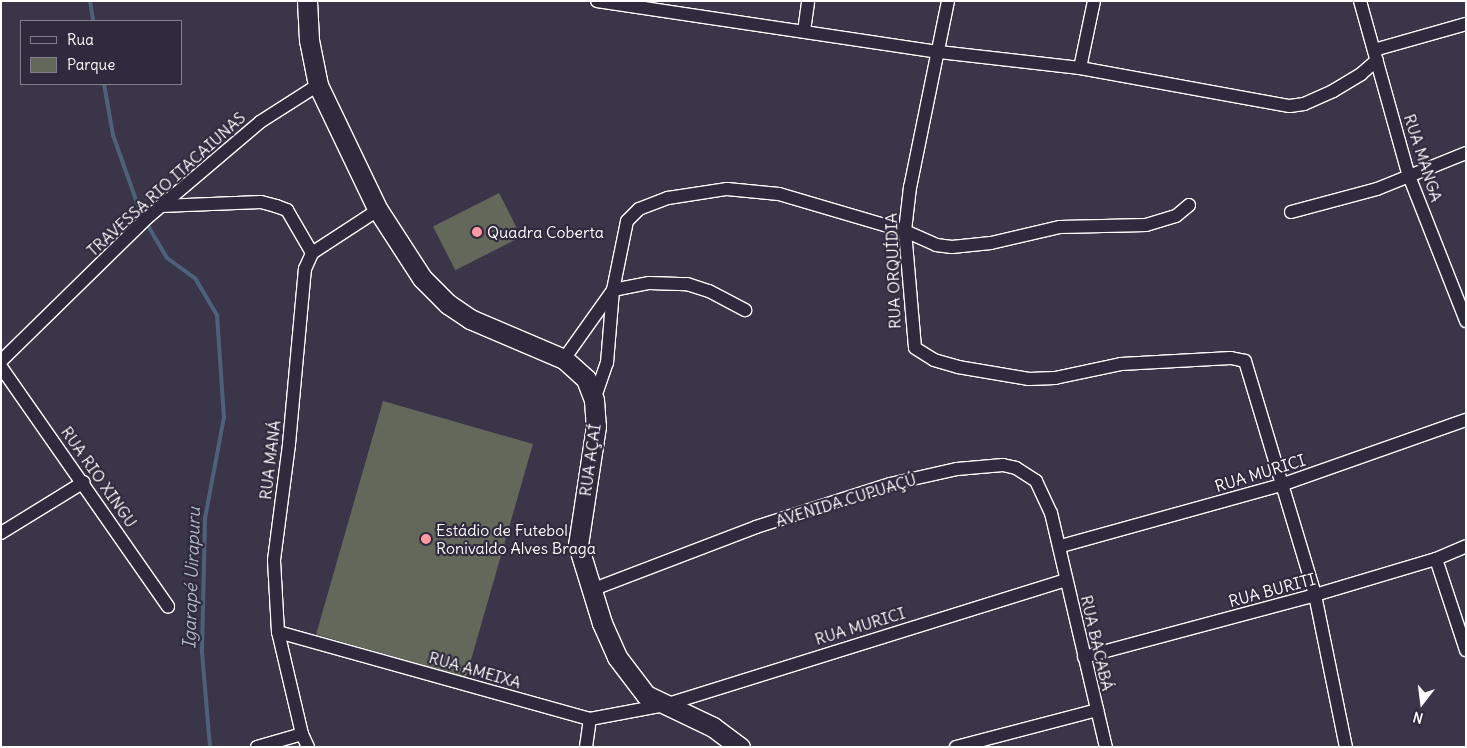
<!DOCTYPE html>
<meta charset="utf-8">
<style>
body{margin:0}
#map{position:relative;width:1467px;height:748px;overflow:hidden;background:#3b354a;font-family:Delius,sans-serif}
div>[style]{position:absolute}
.green>*{inset:0;background:#64685a;transform-origin:0 0}
.stream>*{height:4px;margin:-2px;padding:0 2px;transform-origin:2px;border-radius:2px;background:#4c6278}
.roads{filter:drop-shadow(1px 0 #fff) drop-shadow(-1px 0 #fff) drop-shadow(0 1px #fff) drop-shadow(0 -1px #fff)}
.street>*{height:12px;margin:-6px;padding:0 6px;transform-origin:6px;border-radius:6px;background:#2f2a3d}
.secondary>*{height:19px;margin:-9.5px;padding:0 9.5px;transform-origin:9.5px;border-radius:9.5px;background:#2f2a3d}
.dots>*{width:14px;height:14px;translate:-50% -50%;box-sizing:border-box;border:2px solid #2f2a3d;border-radius:50%}
span{translate:-50% -50%;white-space:nowrap;text-align:center;line-height:1.15;-webkit-text-stroke:4.5px #2f2a3d;paint-order:stroke}
.street-label{font-size:16px;color:#fff}
.poi-label{font-size:16px;color:#fff}
.left{translate:0 -50%;text-align:left}
.water-label{font-size:18px;color:#aeb8c2;font-style:italic}
.frame{position:absolute;inset:0;border:2px solid #fff;pointer-events:none}
.legend{position:absolute;left:20px;top:20px;width:162px;height:65px;box-sizing:border-box;background:#2f2a3d;border:1px solid #827f8b;margin:0;padding:6px 9px;list-style:none;font-size:15px;color:#fff}
.legend li{display:flex;align-items:center;gap:10px;height:25px}
.legend b{width:25px;border:1px solid #827f8b}
.north{position:absolute;left:1397px;top:678px;width:50px;height:50px;-webkit-text-stroke:4px #2f2a3d;paint-order:stroke;rotate:195deg;font-size:14px;font-weight:700;line-height:20px;text-align:center;color:#fff}
.north::after{content:'';display:block;margin:auto;width:18px;height:22px;background:#fff;clip-path:polygon(50% 0,100% 100%,50% 72%,0 100%)}
</style>
<div id="map">
<div class="green">
<i style="left:499px;top:193px;width:49px;height:74px;rotate:63deg"></i>
<i style="left:383px;top:401px;width:156px;height:243px;rotate:16deg"></i>
</div>
<div class="stream">
<i style="left:90px;top:1px;width:20px;rotate:81deg"></i>
<i style="left:104px;top:84px;width:52px;rotate:80deg"></i>
<i style="left:113px;top:135px;width:84px;rotate:70.5deg"></i>
<i style="left:141px;top:214px;width:51px;rotate:59.4deg"></i>
<i style="left:167px;top:258px;width:34px;rotate:36deg"></i>
<i style="left:195px;top:278px;width:43px;rotate:59.3deg"></i>
<i style="left:217px;top:315px;width:102px;rotate:86.1deg"></i>
<i style="left:224px;top:417px;width:104px;rotate:100.6deg"></i>
<i style="left:205px;top:519px;width:133px;rotate:91.3deg"></i>
<i style="left:202px;top:652px;width:95px;rotate:85.2deg"></i>
</div>
<div class="roads">
<div class="street">
<i style="left:597px;top:1px;width:346px;rotate:8.5deg"></i>
<i style="left:939px;top:52px;width:142px;rotate:6.5deg"></i>
<i style="left:1080px;top:68px;width:213px;rotate:10.3deg"></i>
<i style="left:1290px;top:106px;width:14px;rotate:-8deg"></i>
<i style="left:1304px;top:104px;width:32px;rotate:-24deg"></i>
<i style="left:1333px;top:91px;width:33px;rotate:-31deg"></i>
<i style="left:1361px;top:74px;width:21px;rotate:-41deg"></i>
<i style="left:948px;top:1px;width:190px;rotate:101.5deg"></i>
<i style="left:910px;top:187px;width:44px;rotate:96.5deg"></i>
<i style="left:905px;top:231px;width:117px;rotate:85.1deg"></i>
<i style="left:915px;top:348px;width:22px;rotate:32deg"></i>
<i style="left:934px;top:360px;width:25px;rotate:16deg"></i>
<i style="left:958px;top:367px;width:72px;rotate:9.6deg"></i>
<i style="left:1029px;top:379px;width:26px;rotate:-2deg"></i>
<i style="left:1055px;top:378px;width:67px;rotate:-12deg"></i>
<i style="left:1121px;top:364px;width:110px;rotate:-3.1deg"></i>
<i style="left:1231px;top:358px;width:14px;rotate:12deg"></i>
<i style="left:1245px;top:361px;width:244px;rotate:73.3deg"></i>
<i style="left:1315px;top:595px;width:155px;rotate:78.5deg"></i>
<i style="left:1360px;top:1px;width:182px;rotate:74.4deg"></i>
<i style="left:1409px;top:176px;width:156px;rotate:68.5deg"></i>
<i style="left:804px;top:31px;width:30px;rotate:-82deg"></i>
<i style="left:1374px;top:50px;width:96px;rotate:-15.8deg"></i>
<i style="left:1080px;top:68px;width:68px;rotate:-78.2deg"></i>
<i style="left:161px;top:206px;width:100px;rotate:-2.3deg"></i>
<i style="left:261px;top:202px;width:16px;rotate:15deg"></i>
<i style="left:276px;top:206px;width:12px;rotate:20deg"></i>
<i style="left:287px;top:210px;width:50px;rotate:59.8deg"></i>
<i style="left:1291px;top:212px;width:89px;rotate:-15deg"></i>
<i style="left:1377px;top:189px;width:96px;rotate:-22deg"></i>
<i style="left:564px;top:359px;width:85px;rotate:-54.6deg"></i>
<i style="left:613px;top:290px;width:37px;rotate:-11deg"></i>
<i style="left:649px;top:283px;width:38px;rotate:2deg"></i>
<i style="left:687px;top:284px;width:23px;rotate:18deg"></i>
<i style="left:709px;top:291px;width:41px;rotate:27.8deg"></i>
<i style="left:1px;top:361px;width:204px;rotate:-44.4deg"></i>
<i style="left:147px;top:218px;width:148px;rotate:-40.3deg"></i>
<i style="left:260px;top:122px;width:69px;rotate:-32.5deg"></i>
<i style="left:1px;top:367px;width:292px;rotate:55.1deg"></i>
<i style="left:594px;top:400px;width:39px;rotate:-71deg"></i>
<i style="left:607px;top:363px;width:73px;rotate:-85.3deg"></i>
<i style="left:613px;top:290px;width:70px;rotate:-78.5deg"></i>
<i style="left:627px;top:221px;width:17px;rotate:-45deg"></i>
<i style="left:639px;top:209px;width:31px;rotate:-21deg"></i>
<i style="left:668px;top:198px;width:60px;rotate:-8.7deg"></i>
<i style="left:727px;top:189px;width:52px;rotate:5.5deg"></i>
<i style="left:779px;top:194px;width:131px;rotate:16.4deg"></i>
<i style="left:905px;top:231px;width:34px;rotate:24deg"></i>
<i style="left:936px;top:245px;width:16px;rotate:7deg"></i>
<i style="left:952px;top:247px;width:39px;rotate:-6deg"></i>
<i style="left:991px;top:243px;width:71px;rotate:-13.1deg"></i>
<i style="left:1060px;top:227px;width:86px;rotate:-1.3deg"></i>
<i style="left:1146px;top:225px;width:31px;rotate:-17deg"></i>
<i style="left:1176px;top:216px;width:17px;rotate:-40deg"></i>
<i style="left:1px;top:533px;width:97px;rotate:-31.6deg"></i>
<i style="left:1061px;top:546px;width:228px;rotate:-15.5deg"></i>
<i style="left:1281px;top:485px;width:196px;rotate:-19.4deg"></i>
<i style="left:1436px;top:559px;width:96px;rotate:71.8deg"></i>
<i style="left:594px;top:589px;width:173px;rotate:-20.9deg"></i>
<i style="left:756px;top:527px;width:141px;rotate:-17.8deg"></i>
<i style="left:890px;top:484px;width:69px;rotate:-12.6deg"></i>
<i style="left:957px;top:469px;width:46px;rotate:-5deg"></i>
<i style="left:1003px;top:465px;width:13px;rotate:13deg"></i>
<i style="left:1016px;top:468px;width:24px;rotate:33deg"></i>
<i style="left:1036px;top:481px;width:35px;rotate:65deg"></i>
<i style="left:1051px;top:513px;width:240px;rotate:76.8deg"></i>
<i style="left:278px;top:632px;width:324px;rotate:15.6deg"></i>
<i style="left:590px;top:719px;width:76px;rotate:-10.6deg"></i>
<i style="left:665px;top:705px;width:420px;rotate:-17.3deg"></i>
<i style="left:1084px;top:657px;width:239px;rotate:-15deg"></i>
<i style="left:1315px;top:595px;width:126px;rotate:-16.6deg"></i>
<i style="left:1436px;top:559px;width:33px;rotate:-23deg"></i>
<i style="left:257px;top:747px;width:47px;rotate:-16.1deg"></i>
<i style="left:308px;top:747px;width:14px;rotate:-115deg"></i>
<i style="left:302px;top:734px;width:105px;rotate:-103.2deg"></i>
<i style="left:278px;top:632px;width:72px;rotate:-93.2deg"></i>
<i style="left:274px;top:560px;width:117px;rotate:-82.6deg"></i>
<i style="left:289px;top:444px;width:176px;rotate:-84.8deg"></i>
<i style="left:305px;top:269px;width:17px;rotate:-66deg"></i>
<i style="left:312px;top:253px;width:79px;rotate:-33.1deg"></i>
<i style="left:586px;top:747px;width:28px;rotate:-82deg"></i>
<i style="left:956px;top:747px;width:146px;rotate:-14.7deg"></i>
</div>
<div class="secondary">
<i style="left:307px;top:1px;width:39px;rotate:87deg"></i>
<i style="left:309px;top:40px;width:46px;rotate:78.7deg"></i>
<i style="left:318px;top:85px;width:139px;rotate:64.4deg"></i>
<i style="left:378px;top:210px;width:81px;rotate:57.1deg"></i>
<i style="left:422px;top:278px;width:37px;rotate:45deg"></i>
<i style="left:448px;top:304px;width:27px;rotate:34deg"></i>
<i style="left:470px;top:319px;width:102px;rotate:23.1deg"></i>
<i style="left:564px;top:359px;width:30px;rotate:42deg"></i>
<i style="left:586px;top:379px;width:22px;rotate:69deg"></i>
<i style="left:594px;top:400px;width:26px;rotate:86deg"></i>
<i style="left:596px;top:426px;width:120px;rotate:98.6deg"></i>
<i style="left:578px;top:545px;width:82px;rotate:72.9deg"></i>
<i style="left:602px;top:623px;width:37px;rotate:66deg"></i>
<i style="left:617px;top:657px;width:48px;rotate:52.7deg"></i>
<i style="left:646px;top:695px;width:74px;rotate:25.5deg"></i>
<i style="left:713px;top:727px;width:34px;rotate:37deg"></i>
</div>
</div>
<div class="dots">
<i style="left:477px;top:232px;background:#ff9aa2"></i>
<i style="left:426px;top:539px;background:#ff9aa2"></i>
</div>
<div class="street-label">
<span style="left:1423px;top:158px;rotate:72deg">RUA MANGA</span>
<span style="left:166px;top:184px;rotate:-42deg">TRAVESSA RIO ITACAIUNAS</span>
<span style="left:893px;top:271px;rotate:-92deg">RUA ORQUÍDIA</span>
<span style="left:270px;top:460px;rotate:-83deg">RUA MANÁ</span>
<span style="left:590px;top:460px;rotate:-82deg">RUA AÇAÍ</span>
<span style="left:1260px;top:473px;rotate:-17deg">RUA MURICI</span>
<span style="left:99px;top:477px;rotate:55deg">RUA RIO XINGU</span>
<span style="left:846px;top:500px;rotate:-17deg">AVENIDA CUPUAÇÚ</span>
<span style="left:1272px;top:590px;rotate:-15deg">RUA BURITI</span>
<span style="left:860px;top:626px;rotate:-17deg">RUA MURICI</span>
<span style="left:1097px;top:643px;rotate:77deg">RUA BACABÁ</span>
<span style="left:475px;top:670px;rotate:16deg">RUA AMEIXA</span>
</div>
<div class="poi-label">
<span class="left" style="left:487px;top:232px">Quadra Coberta</span>
<span class="left" style="left:436px;top:539px">Estádio de Futebol<br>Ronivaldo Alves Braga</span>
</div>
<div class="water-label">
<span style="left:192px;top:578px;rotate:-88deg">Igarapé Uirapuru</span>
</div>
<div class="frame"></div>
<ul class="legend">
<li><b style="height:6px;background:#2f2a3d"></b>Rua</li>
<li><b style="height:14px;background:#64685a"></b>Parque</li>
</ul>
<div class="north">N</div>
</div>
